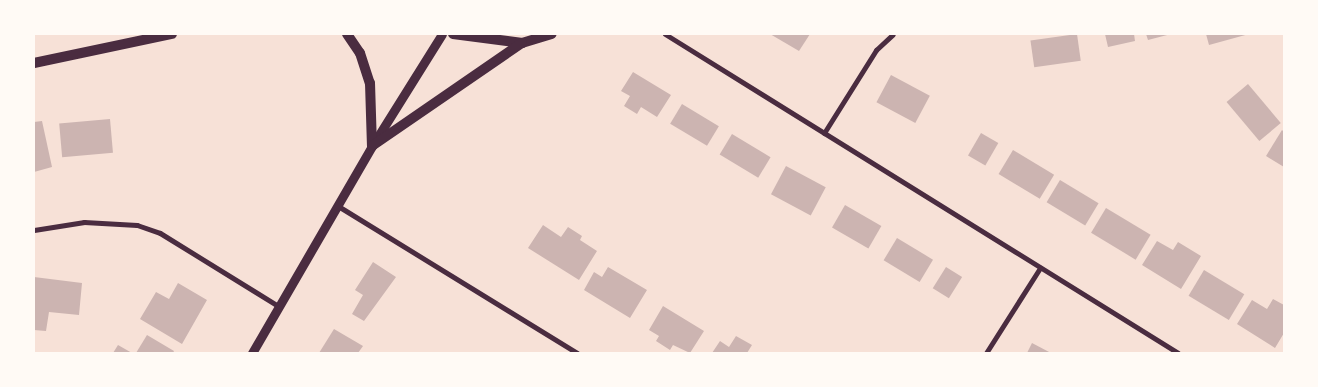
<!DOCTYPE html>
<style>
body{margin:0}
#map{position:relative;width:1318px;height:387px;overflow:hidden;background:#f7e1d7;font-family:Merriweather,serif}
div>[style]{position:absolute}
.building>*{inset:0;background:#ccb4b1;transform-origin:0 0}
.minor>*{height:5px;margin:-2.5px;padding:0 2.5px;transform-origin:2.5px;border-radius:2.5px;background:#4a2c40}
.tertiary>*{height:9px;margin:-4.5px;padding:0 4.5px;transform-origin:4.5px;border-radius:4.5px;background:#4a2c40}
.secondary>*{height:10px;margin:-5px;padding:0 5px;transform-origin:5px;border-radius:5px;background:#4a2c40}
span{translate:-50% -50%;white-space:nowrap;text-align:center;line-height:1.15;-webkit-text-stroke:5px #fffaf5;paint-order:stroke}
.frame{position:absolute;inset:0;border:35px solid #fffaf5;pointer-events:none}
</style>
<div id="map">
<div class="building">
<i style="clip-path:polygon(770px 34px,810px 34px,799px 51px)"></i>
<i style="left:1077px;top:34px;width:27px;height:47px;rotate:82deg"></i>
<i style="clip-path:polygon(1105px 34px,1134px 34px,1135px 41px,1108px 47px)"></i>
<i style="clip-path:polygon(1146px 34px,1171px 34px,1148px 40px)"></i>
<i style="clip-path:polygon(1206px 34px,1249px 34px,1209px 45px)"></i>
<i style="clip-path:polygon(633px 72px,671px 95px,657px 117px,641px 107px,637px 114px,624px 106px,630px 96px,621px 91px)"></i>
<i style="left:891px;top:75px;width:44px;height:31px;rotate:28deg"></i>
<i style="left:1248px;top:84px;width:51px;height:28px;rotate:50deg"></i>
<i style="left:682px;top:104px;width:43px;height:23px;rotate:31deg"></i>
<i style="left:110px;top:119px;width:34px;height:51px;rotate:85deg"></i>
<i style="clip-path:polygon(42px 121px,52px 167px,34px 172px,34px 122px)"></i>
<i style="clip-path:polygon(1282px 130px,1284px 132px,1284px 167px,1266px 156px)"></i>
<i style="left:981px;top:133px;width:20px;height:26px;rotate:30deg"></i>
<i style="left:732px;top:134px;width:45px;height:24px;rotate:31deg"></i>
<i style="left:1013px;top:150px;width:48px;height:28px;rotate:31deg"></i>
<i style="left:786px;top:166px;width:45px;height:32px;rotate:28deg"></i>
<i style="left:1060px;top:180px;width:45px;height:26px;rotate:31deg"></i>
<i style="left:845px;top:205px;width:42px;height:26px;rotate:30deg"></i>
<i style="left:1106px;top:208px;width:52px;height:29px;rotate:31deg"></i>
<i style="clip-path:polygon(543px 225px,561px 237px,568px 227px,582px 236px,580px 240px,597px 251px,579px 280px,528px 248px)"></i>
<i style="left:897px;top:238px;width:42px;height:26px;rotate:31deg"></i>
<i style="clip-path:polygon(1157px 241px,1173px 250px,1178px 242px,1201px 256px,1181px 289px,1142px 265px)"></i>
<i style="clip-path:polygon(373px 262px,396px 277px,364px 321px,352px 314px,363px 295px,355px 290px)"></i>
<i style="clip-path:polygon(608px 267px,647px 290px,630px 318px,584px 290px,594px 272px,602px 277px)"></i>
<i style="left:946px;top:267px;width:19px;height:25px;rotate:32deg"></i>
<i style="left:1204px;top:270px;width:47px;height:30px;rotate:31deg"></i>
<i style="clip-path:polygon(34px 277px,82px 283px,79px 315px,49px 312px,46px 331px,34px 330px)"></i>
<i style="clip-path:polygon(178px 283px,207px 300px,182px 344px,140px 319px,156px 292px,169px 299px)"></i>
<i style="clip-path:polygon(1273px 299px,1284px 305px,1284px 333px,1275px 348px,1237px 324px,1252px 300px,1267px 309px)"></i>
<i style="clip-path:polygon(663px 306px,704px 331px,690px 353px,673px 345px,670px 350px,656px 341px,659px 336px,649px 330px)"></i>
<i style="clip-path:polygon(334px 329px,363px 346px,358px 353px,319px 353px)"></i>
<i style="clip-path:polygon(147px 335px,174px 351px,173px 353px,136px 353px)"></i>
<i style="clip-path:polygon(736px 336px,752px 345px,747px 353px,712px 353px,720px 341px,729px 347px)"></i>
<i style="clip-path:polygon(1032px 343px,1051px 353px,1027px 353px)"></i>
<i style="clip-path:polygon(118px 345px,132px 353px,113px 353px)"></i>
</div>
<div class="minor">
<i style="left:665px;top:34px;width:604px;rotate:31.87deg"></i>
<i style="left:824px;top:133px;width:98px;rotate:-57.9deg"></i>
<i style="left:876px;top:50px;width:23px;rotate:-43deg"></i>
<i style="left:338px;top:206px;width:281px;rotate:31.6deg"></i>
<i style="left:34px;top:230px;width:51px;rotate:-9.1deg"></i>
<i style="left:84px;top:222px;width:53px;rotate:3.2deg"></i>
<i style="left:137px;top:225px;width:24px;rotate:19deg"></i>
<i style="left:160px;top:233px;width:141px;rotate:31.7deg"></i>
<i style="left:986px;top:353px;width:101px;rotate:-57.6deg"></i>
</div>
<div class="tertiary">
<i style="left:252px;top:353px;width:239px;rotate:-59.9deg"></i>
<i style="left:372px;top:146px;width:132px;rotate:-58deg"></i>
</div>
<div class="secondary">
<i style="left:347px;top:34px;width:23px;rotate:56deg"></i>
<i style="left:360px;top:53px;width:32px;rotate:72deg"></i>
<i style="left:370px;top:83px;width:63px;rotate:88.2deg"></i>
<i style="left:453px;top:34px;width:70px;rotate:7.4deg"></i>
<i style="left:522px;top:43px;width:31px;rotate:-17deg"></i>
<i style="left:34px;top:63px;width:141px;rotate:-11.9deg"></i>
<i style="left:372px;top:146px;width:182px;rotate:-34.5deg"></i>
</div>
<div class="frame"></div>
</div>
